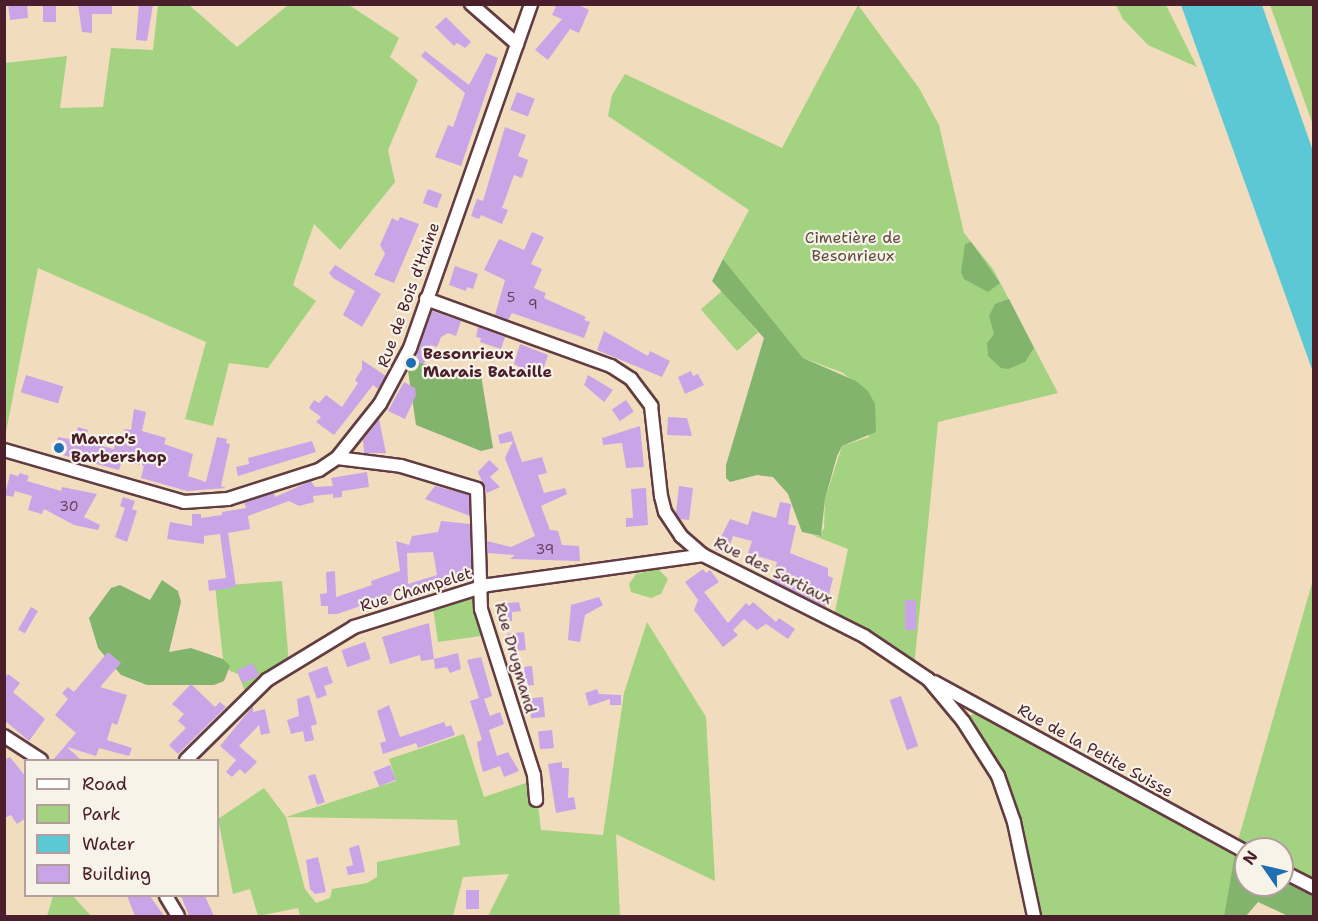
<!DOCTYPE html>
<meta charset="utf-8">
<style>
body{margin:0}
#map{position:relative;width:1318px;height:921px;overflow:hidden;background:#f1ddbe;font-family:"Shantell Sans",sans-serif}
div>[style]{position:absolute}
.green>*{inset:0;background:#a3d280;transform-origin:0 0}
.forest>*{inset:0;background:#82b46e}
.water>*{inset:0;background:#5cc8d6}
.building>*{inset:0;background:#c9a4e7;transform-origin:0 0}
.roads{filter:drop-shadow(2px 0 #633c41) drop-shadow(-2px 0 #633c41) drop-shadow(0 2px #633c41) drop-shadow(0 -2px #633c41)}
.minor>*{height:12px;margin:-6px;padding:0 6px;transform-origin:6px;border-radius:6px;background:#fff}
.dots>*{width:16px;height:16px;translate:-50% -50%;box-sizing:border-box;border:3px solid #f7f3e8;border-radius:50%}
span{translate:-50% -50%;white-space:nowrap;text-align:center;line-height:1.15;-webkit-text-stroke:4.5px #f7f3e8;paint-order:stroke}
.number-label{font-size:14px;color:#6a405a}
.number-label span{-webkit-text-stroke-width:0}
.park-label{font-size:16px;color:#604c40}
.street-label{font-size:16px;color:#4a1f2b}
.poi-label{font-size:16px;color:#4a1f2b;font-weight:700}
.left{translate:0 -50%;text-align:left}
.frame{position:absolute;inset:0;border:6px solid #4a1f2b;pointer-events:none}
.legend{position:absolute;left:24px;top:759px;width:195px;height:138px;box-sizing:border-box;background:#f7f3e8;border:2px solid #b29e9c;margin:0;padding:8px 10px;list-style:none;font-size:18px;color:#4a1f2b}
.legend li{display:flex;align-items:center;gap:12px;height:30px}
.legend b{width:30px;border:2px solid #b29e9c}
.north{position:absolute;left:1234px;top:837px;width:60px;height:60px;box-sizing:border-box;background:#f7f3e8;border:2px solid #b29e9c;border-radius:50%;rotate:304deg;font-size:16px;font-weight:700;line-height:24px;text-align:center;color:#4a1f2b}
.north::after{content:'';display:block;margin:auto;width:21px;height:27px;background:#1f6fb2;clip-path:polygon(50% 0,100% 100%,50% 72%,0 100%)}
</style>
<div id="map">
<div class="green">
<i style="clip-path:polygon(158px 5px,189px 5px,237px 47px,288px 5px,349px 5px,399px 38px,390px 57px,418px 80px,388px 150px,395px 182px,340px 250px,314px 224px,293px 285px,316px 301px,268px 368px,229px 363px,213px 426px,185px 419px,206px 342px,38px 268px,5px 437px,5px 63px,67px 56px,60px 108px,103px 107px,111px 48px,153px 50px)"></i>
<i style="clip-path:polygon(858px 5px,919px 88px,939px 125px,964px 233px,993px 269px,1058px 393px,938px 422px,914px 668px,833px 621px,848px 549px,812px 535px,820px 536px,824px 528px,825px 499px,842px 446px,869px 437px,868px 391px,841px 372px,803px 358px,723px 259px,749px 210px,608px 116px,612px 95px,625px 74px,782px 148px)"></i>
<i style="clip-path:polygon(1116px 5px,1166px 5px,1197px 67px,1148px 45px,1123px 19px)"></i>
<i style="clip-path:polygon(1270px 5px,1313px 5px,1313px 125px)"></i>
<i style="left:722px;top:291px;width:55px;height:28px;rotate:49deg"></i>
<i style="clip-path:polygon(658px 569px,668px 579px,661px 594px,651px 598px,631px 592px,629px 584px,636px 574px)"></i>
<i style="clip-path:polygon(1313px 580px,1313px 887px,1282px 871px,1282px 849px,1236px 848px,1224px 916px,1034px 916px,998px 776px,963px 721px,981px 708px,1236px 847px)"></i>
<i style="clip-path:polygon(282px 581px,289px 664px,247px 696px,238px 674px,230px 671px,223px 659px,215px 586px)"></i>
<i style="clip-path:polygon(474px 595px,481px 636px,438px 642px,433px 608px)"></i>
<i style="clip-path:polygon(evenodd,647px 622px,706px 717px,715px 881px,616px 834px,620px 916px,488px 916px,509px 874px,463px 877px,453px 916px,300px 916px,298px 908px,258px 916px,250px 889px,233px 894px,218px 819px,264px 788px,286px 817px,396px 781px,389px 759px,464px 734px,484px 797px,535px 780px,541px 830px,603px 835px,624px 693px,647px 622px,286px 817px,457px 820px,460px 845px,377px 862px,377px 877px,367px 883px,332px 889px,330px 898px,316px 903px,305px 889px,286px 817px)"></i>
<i style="clip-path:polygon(53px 896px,73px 896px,91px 916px,47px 916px)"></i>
</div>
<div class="forest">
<i style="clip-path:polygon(971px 242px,1000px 283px,988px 292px,964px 279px,961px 272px,965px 244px)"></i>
<i style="clip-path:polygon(723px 259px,803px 358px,856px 381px,868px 391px,875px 404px,876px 432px,842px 446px,837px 456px,825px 499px,821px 536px,802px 532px,788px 494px,773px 477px,757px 475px,730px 482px,726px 478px,726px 465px,764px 338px,712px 281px)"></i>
<i style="clip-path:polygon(1009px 299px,1034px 348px,1025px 362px,1008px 369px,1001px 368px,988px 356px,987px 343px,994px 334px,989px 316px,995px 304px)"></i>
<i style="clip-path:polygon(419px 362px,454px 375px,467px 371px,481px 375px,493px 448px,481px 451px,416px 425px,408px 371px)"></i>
<i style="clip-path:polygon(162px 580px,178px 591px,181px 602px,169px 652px,191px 648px,223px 659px,230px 666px,224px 681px,214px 685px,147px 685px,121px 675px,98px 648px,89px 618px,111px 588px,120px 585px,150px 600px)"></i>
<i style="clip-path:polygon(1236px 847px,1246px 852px,1246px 885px,1282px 885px,1282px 871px,1313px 887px,1313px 916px,1288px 916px,1258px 902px,1246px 916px,1224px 916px)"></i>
</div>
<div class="water">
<i style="clip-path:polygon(1181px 5px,1262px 5px,1313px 151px,1313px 372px)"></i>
</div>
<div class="building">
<i style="clip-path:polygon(8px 4px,27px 4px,28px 18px,10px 20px)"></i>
<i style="left:43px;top:4px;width:13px;height:18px"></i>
<i style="clip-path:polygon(78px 4px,112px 4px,112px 14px,92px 14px,92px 33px,82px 32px)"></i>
<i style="clip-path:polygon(139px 4px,153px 4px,147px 41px,136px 40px)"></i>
<i style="clip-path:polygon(557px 4px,577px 4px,589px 10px,579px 33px,570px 29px,548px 60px,535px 50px,562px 19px,552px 15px)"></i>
<i style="clip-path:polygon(446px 17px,471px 42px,465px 48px,457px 43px,454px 46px,435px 27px)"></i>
<i style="clip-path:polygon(425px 51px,469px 85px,486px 53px,498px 58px,461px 166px,435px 157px,448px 125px,453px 127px,465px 93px,421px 56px)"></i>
<i style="left:517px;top:92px;width:19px;height:19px;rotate:21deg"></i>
<i style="clip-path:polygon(505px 127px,526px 135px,518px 156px,528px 160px,522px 178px,514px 175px,502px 208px,508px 210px,502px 224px,481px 215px,479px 219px,471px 216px,477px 199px,483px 201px)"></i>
<i style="left:428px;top:189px;width:15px;height:15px;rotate:20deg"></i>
<i style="clip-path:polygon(400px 217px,419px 224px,394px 283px,374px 275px,385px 254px,380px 245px,392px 218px,398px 221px)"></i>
<i style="clip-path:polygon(532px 232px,544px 237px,531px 264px,542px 269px,534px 288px,546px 293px,544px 298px,586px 317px,584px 320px,590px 322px,584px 338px,512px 313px,508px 320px,495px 315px,505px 280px,484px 270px,499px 239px,524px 250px)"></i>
<i style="clip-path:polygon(335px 265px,381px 294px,362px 327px,343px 315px,355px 291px,333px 278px,329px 273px)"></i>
<i style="clip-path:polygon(455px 266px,478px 274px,473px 289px,467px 287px,466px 291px,449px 285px)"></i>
<i style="clip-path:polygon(432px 311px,461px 321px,456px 336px,448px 333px,441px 337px,437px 347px,430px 345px,424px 364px,415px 360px)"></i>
<i style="clip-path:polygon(478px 327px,505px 337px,501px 349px,480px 342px,481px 338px,476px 337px)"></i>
<i style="clip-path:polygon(604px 331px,648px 356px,650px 351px,670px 361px,662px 377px,597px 350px)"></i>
<i style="clip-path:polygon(520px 344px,548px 355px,540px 379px,514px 364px)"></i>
<i style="clip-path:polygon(362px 360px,386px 376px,378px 389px,373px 385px,334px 435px,316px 422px,321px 417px,309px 408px,314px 400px,319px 403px,326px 395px,342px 407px,358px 383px,355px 380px,362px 369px)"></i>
<i style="clip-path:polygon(691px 371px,693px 376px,698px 374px,704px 385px,685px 394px,678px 377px)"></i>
<i style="left:26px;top:375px;width:39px;height:18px;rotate:17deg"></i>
<i style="clip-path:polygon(588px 375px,613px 390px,604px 402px,584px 385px)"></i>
<i style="clip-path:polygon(404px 382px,415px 388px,416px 395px,405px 419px,388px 411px)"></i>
<i style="left:626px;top:400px;width:14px;height:17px;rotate:56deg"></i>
<i style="clip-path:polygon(134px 409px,146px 412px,142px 431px,166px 438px,164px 444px,193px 454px,188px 476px,206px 482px,217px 437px,227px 439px,226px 443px,230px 444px,221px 486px,226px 488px,187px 491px,141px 478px,144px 466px,122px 460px,119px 470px,55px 453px,58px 437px,74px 440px,78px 427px,88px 430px,86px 436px,99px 440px,98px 445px,114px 449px,115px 444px,122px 444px,125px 429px,131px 430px)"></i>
<i style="clip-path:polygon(668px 417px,687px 418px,692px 436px,667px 435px)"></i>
<i style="clip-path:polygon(379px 419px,386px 453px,364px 453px,363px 440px)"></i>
<i style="clip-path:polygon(640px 426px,644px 467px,626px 468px,622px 443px,603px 445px,602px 438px)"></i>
<i style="clip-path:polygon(511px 431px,522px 462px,542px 457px,547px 473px,538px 475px,544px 493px,565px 488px,567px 494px,541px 506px,550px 530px,558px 531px,562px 545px,579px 546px,580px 561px,510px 559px,515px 555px,487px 553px,487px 541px,511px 547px,535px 536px,505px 458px,513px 441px,500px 444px,498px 435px)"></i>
<i style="clip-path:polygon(312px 441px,316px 452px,238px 476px,236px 467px,249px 464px,248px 458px)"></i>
<i style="clip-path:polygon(489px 460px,499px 469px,490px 477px,500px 487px,487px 493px,478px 472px)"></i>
<i style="clip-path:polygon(367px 472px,369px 487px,342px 491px,342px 497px,333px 498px,333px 494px,313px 496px,314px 502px,299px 506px,289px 501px,248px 516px,250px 529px,228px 533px,236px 587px,209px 591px,208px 580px,226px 578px,220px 534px,204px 536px,204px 544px,167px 539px,170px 522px,192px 526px,192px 514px,201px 514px,201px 518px,222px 515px,222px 512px,246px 508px,244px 502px,274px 493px,275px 497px,311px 481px,315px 487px,333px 486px,331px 478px)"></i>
<i style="clip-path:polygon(20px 473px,29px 476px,27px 481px,61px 491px,62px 487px,97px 494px,84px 517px,100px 525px,98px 530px,74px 525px,44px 509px,42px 514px,28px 510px,32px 496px,15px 491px,13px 497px,5px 495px,10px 474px,18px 476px)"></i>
<i style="clip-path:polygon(435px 486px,469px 495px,470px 516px,425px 499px)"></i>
<i style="clip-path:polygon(679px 486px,693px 488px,689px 520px,680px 519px,676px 513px)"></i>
<i style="clip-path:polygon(646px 488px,648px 525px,626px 527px,626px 518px,633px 518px,631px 489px)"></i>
<i style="clip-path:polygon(123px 497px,135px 501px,132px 509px,137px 511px,127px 542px,115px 537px,125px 508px,120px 506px)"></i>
<i style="clip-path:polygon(780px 502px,791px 504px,788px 524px,796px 526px,790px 553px,828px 568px,828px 576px,833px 578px,826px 607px,772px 581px,777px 562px,748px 553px,752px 541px,733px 536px,727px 555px,715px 549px,730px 519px,748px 525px,752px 511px,776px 518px)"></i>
<i style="clip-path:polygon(evenodd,441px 521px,470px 524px,472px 580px,445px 584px,446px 588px,409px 599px,407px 590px,337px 614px,328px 614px,328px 606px,321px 606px,320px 594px,327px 593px,326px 572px,335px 571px,336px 597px,372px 585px,371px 581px,400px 571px,396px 541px,409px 545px,412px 536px,438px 532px,441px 521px,433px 552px,437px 575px,408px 584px,407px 553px,433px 552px)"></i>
<i style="clip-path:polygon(703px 569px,706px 573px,710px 570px,719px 582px,704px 592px,728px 623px,746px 603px,749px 606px,753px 602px,776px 622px,779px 618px,795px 629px,788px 639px,766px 624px,757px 630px,744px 619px,733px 630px,738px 635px,723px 647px,694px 610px,698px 600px,685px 582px)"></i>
<i style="clip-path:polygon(599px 597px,603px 605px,585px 615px,580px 642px,568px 640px,571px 605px)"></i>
<i style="left:905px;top:600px;width:11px;height:30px"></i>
<i style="clip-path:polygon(519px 602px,521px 611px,512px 612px,512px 621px,498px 622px,497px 604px)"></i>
<i style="left:31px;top:607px;width:8px;height:26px;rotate:30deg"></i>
<i style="clip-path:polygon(429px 623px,434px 659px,458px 653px,461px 669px,450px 673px,447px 667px,435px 669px,434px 659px,421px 661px,420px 655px,390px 664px,382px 637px)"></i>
<i style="left:524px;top:632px;width:18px;height:17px;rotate:84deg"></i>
<i style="left:365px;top:642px;width:18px;height:25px;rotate:71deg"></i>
<i style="clip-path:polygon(108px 652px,121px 663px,100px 687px,127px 695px,117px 725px,112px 723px,107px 740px,132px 748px,129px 756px,99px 748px,96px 756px,67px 747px,81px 760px,53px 760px,76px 733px,55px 715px,68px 699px,62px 693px,68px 687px,74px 692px)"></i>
<i style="clip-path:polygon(481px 657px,492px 696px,484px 699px,490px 716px,500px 712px,504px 724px,489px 730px,497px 756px,508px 752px,519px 771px,504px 777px,500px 766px,483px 772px,480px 761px,477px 742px,482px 740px,470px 701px,479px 698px,467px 660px)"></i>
<i style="left:253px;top:663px;width:14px;height:18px;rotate:65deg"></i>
<i style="clip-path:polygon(327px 666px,333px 683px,324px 686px,327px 695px,317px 699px,308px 673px)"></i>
<i style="left:532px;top:666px;width:19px;height:14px;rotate:84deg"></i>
<i style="clip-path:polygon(8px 674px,20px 683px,13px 692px,45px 719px,29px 741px,4px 720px,4px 679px)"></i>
<i style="clip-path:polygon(191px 684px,215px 707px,220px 702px,226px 707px,178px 754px,169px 745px,186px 728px,178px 721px,184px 714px,172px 704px)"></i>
<i style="clip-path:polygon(597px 689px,599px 694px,621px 695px,621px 705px,610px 705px,610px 699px,589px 706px,585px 693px)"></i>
<i style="clip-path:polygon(309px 695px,317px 724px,311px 726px,314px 740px,305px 742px,303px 731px,291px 734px,287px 720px,299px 716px,297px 699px)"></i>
<i style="left:901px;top:696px;width:53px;height:12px;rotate:71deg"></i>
<i style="left:543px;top:697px;width:20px;height:14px;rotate:84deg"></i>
<i style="clip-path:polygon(389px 705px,400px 737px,444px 722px,446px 727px,451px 725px,455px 735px,418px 748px,416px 743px,383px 754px,380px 743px,386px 741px,377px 711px)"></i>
<i style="clip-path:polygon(253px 706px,253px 712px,265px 709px,270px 733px,261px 735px,259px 725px,239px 746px,257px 762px,245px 774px,240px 769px,232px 777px,226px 772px,236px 760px,220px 746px)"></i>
<i style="left:552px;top:730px;width:18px;height:14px;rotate:84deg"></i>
<i style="clip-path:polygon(10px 757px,26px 777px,26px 818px,17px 824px,11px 815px,4px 818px,4px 760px)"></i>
<i style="clip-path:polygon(562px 762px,562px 768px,569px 768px,568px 798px,574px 797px,576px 809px,556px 813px,548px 764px)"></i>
<i style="left:390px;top:765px;width:16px;height:18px;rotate:68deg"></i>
<i style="clip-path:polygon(315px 774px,325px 802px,317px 805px,308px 776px)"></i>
<i style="clip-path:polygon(359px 845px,365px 872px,348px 875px,346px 867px,353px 865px,349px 848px)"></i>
<i style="clip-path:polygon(318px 857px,326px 892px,315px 894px,310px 889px,306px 860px)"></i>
<i style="left:466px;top:890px;width:13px;height:19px"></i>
<i style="clip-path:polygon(127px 896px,150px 896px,164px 916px,135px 916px)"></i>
<i style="clip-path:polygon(181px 896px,205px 896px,214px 916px,189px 916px)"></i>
</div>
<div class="roads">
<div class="minor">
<i style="left:471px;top:4px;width:61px;rotate:41deg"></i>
<i style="left:426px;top:299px;width:197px;rotate:19.9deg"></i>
<i style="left:611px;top:366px;width:24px;rotate:33deg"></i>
<i style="left:631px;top:379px;width:34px;rotate:53deg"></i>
<i style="left:651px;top:406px;width:91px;rotate:83.7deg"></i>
<i style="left:661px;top:496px;width:16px;rotate:76deg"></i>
<i style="left:665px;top:512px;width:29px;rotate:56deg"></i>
<i style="left:681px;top:536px;width:29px;rotate:41deg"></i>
<i style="left:703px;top:555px;width:180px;rotate:26.7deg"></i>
<i style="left:864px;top:636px;width:77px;rotate:33.9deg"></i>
<i style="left:928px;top:679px;width:55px;rotate:50.2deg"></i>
<i style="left:963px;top:721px;width:65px;rotate:57.5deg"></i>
<i style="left:998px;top:776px;width:49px;rotate:70.8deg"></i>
<i style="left:1014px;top:822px;width:96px;rotate:78deg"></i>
<i style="left:4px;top:450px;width:187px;rotate:16.1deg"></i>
<i style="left:184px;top:502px;width:44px;rotate:-3.9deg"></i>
<i style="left:228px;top:499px;width:96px;rotate:-17.7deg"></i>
<i style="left:319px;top:470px;width:22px;rotate:-34deg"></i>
<i style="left:337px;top:458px;width:69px;rotate:-51.5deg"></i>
<i style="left:380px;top:404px;width:64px;rotate:-61.8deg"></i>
<i style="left:410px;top:348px;width:365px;rotate:-70.6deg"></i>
<i style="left:337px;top:458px;width:64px;rotate:7.1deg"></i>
<i style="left:401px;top:466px;width:79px;rotate:16.8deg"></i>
<i style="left:477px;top:489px;width:120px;rotate:88.1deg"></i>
<i style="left:481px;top:609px;width:174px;rotate:72.3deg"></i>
<i style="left:534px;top:775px;width:25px;rotate:85deg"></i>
<i style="left:934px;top:682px;width:355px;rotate:28.6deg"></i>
<i style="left:4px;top:736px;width:44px;rotate:33deg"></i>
<i style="left:186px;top:760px;width:114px;rotate:-44.6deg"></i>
<i style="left:267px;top:680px;width:102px;rotate:-31.3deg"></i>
<i style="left:354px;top:627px;width:140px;rotate:-17.4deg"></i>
<i style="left:488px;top:585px;width:217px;rotate:-7.9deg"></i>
<i style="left:1282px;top:871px;width:36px;rotate:27deg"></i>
<i style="left:166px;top:896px;width:23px;rotate:59deg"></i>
</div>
</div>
<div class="dots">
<i style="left:411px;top:363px;background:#1f6fb2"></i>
<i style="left:59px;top:448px;background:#1f6fb2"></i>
</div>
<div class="number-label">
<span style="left:511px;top:297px">5</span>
<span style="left:533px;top:304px">9</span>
<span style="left:69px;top:506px">30</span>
<span style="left:545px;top:549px">39</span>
</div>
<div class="park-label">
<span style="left:853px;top:247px">Cimetière de<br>Besonrieux</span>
</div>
<div class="street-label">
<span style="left:409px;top:295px;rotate:-70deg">Rue de Bois d'Haine</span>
<span style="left:773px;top:571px;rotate:27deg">Rue des Sartiaux</span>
<span style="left:416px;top:590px;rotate:-17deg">Rue Champelet</span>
<span style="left:515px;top:658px;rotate:74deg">Rue Drugmand</span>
<span style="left:1095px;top:751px;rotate:29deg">Rue de la Petite Suisse</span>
</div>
<div class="poi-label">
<span class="left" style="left:423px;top:363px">Besonrieux<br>Marais Bataille</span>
<span class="left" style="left:71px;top:448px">Marco's<br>Barbershop</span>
</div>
<div class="frame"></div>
<ul class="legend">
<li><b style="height:8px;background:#fff"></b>Road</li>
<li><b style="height:16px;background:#a3d280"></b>Park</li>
<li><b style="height:16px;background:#5cc8d6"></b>Water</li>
<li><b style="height:16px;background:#c9a4e7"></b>Building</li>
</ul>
<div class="north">N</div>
</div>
